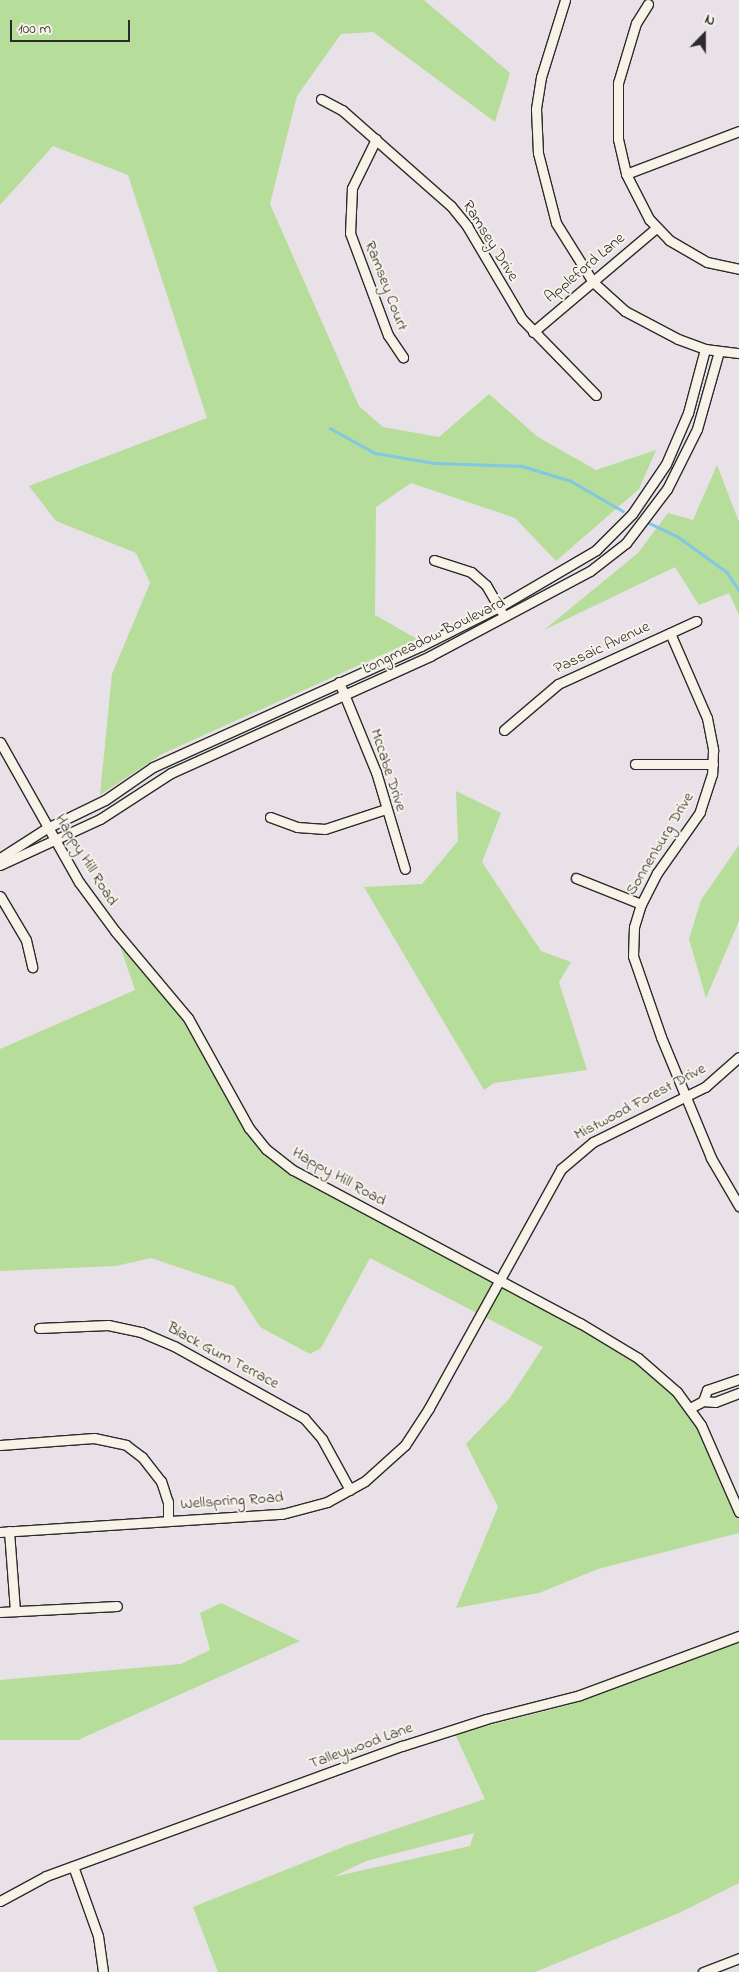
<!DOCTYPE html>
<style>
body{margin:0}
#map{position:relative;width:739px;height:1972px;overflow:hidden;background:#e9e1e8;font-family:"Indie Flower",sans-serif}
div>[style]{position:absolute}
.green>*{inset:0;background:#b6dd99}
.stream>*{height:2.5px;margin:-1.25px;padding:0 1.25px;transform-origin:1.25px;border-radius:1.25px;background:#82c7e3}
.roads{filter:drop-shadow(1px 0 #2b2b2b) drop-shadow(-1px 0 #2b2b2b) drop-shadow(0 1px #2b2b2b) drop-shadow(0 -1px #2b2b2b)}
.minor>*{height:9px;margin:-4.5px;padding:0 4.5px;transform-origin:4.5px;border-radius:4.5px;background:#f7f3e8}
span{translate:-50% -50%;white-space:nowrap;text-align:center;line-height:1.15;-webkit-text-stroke:4px #f7f3e8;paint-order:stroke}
.street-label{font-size:16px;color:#2b2b2b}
.north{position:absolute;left:679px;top:10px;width:50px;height:50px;-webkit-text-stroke:4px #f7f3e8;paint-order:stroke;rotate:22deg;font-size:14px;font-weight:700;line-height:20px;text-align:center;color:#2b2b2b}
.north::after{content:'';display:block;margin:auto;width:18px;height:22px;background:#2b2b2b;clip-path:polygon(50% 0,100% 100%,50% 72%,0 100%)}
.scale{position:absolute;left:10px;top:20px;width:120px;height:22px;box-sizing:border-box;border:2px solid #2b2b2b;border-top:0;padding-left:6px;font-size:15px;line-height:18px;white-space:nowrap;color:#2b2b2b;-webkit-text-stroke:4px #f7f3e8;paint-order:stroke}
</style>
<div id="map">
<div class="green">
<i style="clip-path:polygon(0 0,424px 0,510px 73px,495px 122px,373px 32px,341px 34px,297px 96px,270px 204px,359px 406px,383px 427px,439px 437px,489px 394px,538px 437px,596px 470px,656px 450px,639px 489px,556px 561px,515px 518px,411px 483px,376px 507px,375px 615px,417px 639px,162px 754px,100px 795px,112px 674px,150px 583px,136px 553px,56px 521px,29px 486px,207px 418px,128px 175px,53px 146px,0 205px)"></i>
<i style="clip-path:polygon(717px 465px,739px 522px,739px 615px,729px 593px,699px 605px,675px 567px,544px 630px,638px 553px,668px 513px,693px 520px)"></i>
<i style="clip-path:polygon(456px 791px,501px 813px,482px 862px,541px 951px,571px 962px,559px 982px,587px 1070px,494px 1083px,484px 1090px,364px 887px,422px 884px,458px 841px)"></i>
<i style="clip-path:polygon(739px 845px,739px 921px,706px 998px,689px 939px,701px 900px)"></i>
<i style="clip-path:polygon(115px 931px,170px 993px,249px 1128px,279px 1160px,616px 1343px,690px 1408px,739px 1511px,739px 1533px,598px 1569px,539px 1593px,456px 1608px,498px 1507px,466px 1444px,509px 1399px,543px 1347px,370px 1258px,321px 1348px,310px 1354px,260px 1327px,234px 1286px,151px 1258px,116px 1266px,0 1271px,0 1049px,135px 990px)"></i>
<i style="clip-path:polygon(221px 1603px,300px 1641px,78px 1740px,0 1740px,0 1680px,181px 1664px,210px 1650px,200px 1613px)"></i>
<i style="clip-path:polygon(evenodd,739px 1642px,739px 1883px,679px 1913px,535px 1972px,218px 1972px,193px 1907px,348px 1845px,485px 1799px,455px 1734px,569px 1705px,739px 1642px,474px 1833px,470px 1846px,333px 1877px,366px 1861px,474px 1833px)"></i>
</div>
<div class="stream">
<i style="left:330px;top:428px;width:51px;rotate:29.1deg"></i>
<i style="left:375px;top:453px;width:61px;rotate:9.5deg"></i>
<i style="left:435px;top:463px;width:87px;rotate:2deg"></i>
<i style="left:522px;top:466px;width:51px;rotate:17deg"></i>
<i style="left:571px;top:481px;width:60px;rotate:30deg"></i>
<i style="left:649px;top:523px;width:31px;rotate:25deg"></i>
<i style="left:677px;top:536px;width:62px;rotate:35.8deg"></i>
<i style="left:727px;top:572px;width:22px;rotate:56deg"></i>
</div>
<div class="roads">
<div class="minor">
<i style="left:565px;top:0;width:81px;rotate:107.3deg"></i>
<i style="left:541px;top:77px;width:32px;rotate:99deg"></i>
<i style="left:536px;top:109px;width:44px;rotate:87.4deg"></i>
<i style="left:538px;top:153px;width:72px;rotate:75.6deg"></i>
<i style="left:556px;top:223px;width:70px;rotate:57.9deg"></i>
<i style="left:593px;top:282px;width:43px;rotate:42.2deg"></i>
<i style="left:625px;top:311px;width:60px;rotate:27.8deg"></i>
<i style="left:678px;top:339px;width:29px;rotate:20deg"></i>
<i style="left:705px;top:349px;width:34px;rotate:7deg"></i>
<i style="left:648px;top:4px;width:22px;rotate:122deg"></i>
<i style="left:636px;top:23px;width:63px;rotate:106.7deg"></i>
<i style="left:618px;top:83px;width:56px;rotate:90deg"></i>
<i style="left:618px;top:139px;width:36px;rotate:77deg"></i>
<i style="left:626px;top:174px;width:51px;rotate:62.9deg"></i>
<i style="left:649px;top:219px;width:29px;rotate:46deg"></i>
<i style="left:669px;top:240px;width:44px;rotate:30.1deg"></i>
<i style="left:707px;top:262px;width:33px;rotate:12deg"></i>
<i style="left:321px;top:99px;width:24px;rotate:28deg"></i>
<i style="left:342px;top:110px;width:145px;rotate:41.4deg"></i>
<i style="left:451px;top:206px;width:26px;rotate:51deg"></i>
<i style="left:467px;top:226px;width:108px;rotate:59.4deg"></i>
<i style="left:522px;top:319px;width:106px;rotate:45.8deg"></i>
<i style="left:376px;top:139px;width:55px;rotate:116.1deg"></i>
<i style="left:352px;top:188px;width:45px;rotate:92.5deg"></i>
<i style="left:350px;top:233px;width:109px;rotate:69.6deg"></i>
<i style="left:388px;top:335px;width:27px;rotate:56deg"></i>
<i style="left:626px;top:174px;width:121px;rotate:-20.8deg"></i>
<i style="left:533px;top:332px;width:161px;rotate:-40.2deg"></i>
<i style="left:434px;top:560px;width:39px;rotate:18deg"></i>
<i style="left:471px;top:572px;width:20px;rotate:41deg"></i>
<i style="left:486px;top:585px;width:30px;rotate:60deg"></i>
<i style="left:670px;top:633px;width:93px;rotate:66.5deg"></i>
<i style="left:707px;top:718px;width:33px;rotate:79deg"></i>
<i style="left:713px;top:750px;width:24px;rotate:92deg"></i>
<i style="left:712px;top:774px;width:40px;rotate:108deg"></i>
<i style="left:700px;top:812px;width:75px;rotate:125.2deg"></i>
<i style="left:657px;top:873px;width:35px;rotate:117deg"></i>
<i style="left:641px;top:904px;width:24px;rotate:107deg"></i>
<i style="left:634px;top:927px;width:29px;rotate:92deg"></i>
<i style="left:633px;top:956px;width:86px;rotate:70.9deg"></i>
<i style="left:661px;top:1037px;width:131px;rotate:67.5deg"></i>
<i style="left:711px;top:1158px;width:56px;rotate:59.7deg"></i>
<i style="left:339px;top:682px;width:97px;rotate:67.7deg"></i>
<i style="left:376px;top:772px;width:101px;rotate:73.4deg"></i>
<i style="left:504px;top:730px;width:71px;rotate:-40.4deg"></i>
<i style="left:558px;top:684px;width:152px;rotate:-24.5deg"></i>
<i style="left:0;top:742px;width:161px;rotate:60.6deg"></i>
<i style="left:79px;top:882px;width:61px;rotate:53.7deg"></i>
<i style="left:115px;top:931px;width:114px;rotate:50deg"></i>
<i style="left:188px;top:1018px;width:126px;rotate:61deg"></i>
<i style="left:249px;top:1128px;width:27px;rotate:51deg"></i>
<i style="left:266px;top:1149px;width:34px;rotate:38deg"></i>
<i style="left:293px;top:1170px;width:325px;rotate:28.1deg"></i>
<i style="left:580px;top:1323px;width:68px;rotate:31.1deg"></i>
<i style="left:638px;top:1358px;width:52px;rotate:41.1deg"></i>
<i style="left:677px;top:1392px;width:41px;rotate:54deg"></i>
<i style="left:701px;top:1425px;width:95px;rotate:66.4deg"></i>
<i style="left:635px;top:764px;width:78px"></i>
<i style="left:270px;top:817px;width:29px;rotate:20deg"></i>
<i style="left:297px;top:827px;width:28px;rotate:4deg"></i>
<i style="left:325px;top:829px;width:64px;rotate:-18.2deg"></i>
<i style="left:0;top:858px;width:56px;rotate:-32.6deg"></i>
<i style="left:47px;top:828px;width:64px;rotate:-25.8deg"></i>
<i style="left:105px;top:800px;width:58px;rotate:-34.5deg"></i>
<i style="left:153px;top:767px;width:294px;rotate:-24.3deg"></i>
<i style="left:421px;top:646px;width:87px;rotate:-26.6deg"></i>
<i style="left:499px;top:607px;width:113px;rotate:-30.4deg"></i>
<i style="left:596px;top:550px;width:51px;rotate:-45deg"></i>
<i style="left:632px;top:514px;width:60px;rotate:-55.8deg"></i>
<i style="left:666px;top:464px;width:56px;rotate:-66.7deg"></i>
<i style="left:688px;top:413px;width:66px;rotate:-75.1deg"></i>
<i style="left:0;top:865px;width:110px;rotate:-24.7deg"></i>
<i style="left:100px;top:819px;width:85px;rotate:-32.9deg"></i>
<i style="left:171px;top:773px;width:284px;rotate:-24.3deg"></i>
<i style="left:430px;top:656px;width:181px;rotate:-28deg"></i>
<i style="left:590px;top:571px;width:46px;rotate:-37.9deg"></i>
<i style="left:626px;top:543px;width:68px;rotate:-52.8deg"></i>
<i style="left:667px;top:489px;width:67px;rotate:-63.4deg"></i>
<i style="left:697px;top:429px;width:81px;rotate:-74.2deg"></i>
<i style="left:576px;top:878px;width:70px;rotate:21.8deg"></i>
<i style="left:0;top:896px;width:51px;rotate:59.4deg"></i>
<i style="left:26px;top:940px;width:28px;rotate:77deg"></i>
<i style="left:39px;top:1328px;width:69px;rotate:-2.5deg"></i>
<i style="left:108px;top:1325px;width:34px;rotate:12deg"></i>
<i style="left:141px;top:1332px;width:36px;rotate:23deg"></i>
<i style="left:174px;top:1346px;width:149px;rotate:29deg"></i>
<i style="left:304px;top:1418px;width:28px;rotate:49deg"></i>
<i style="left:322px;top:1439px;width:58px;rotate:61.2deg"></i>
<i style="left:703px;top:1401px;width:12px;rotate:-70deg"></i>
<i style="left:707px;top:1390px;width:34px;rotate:-19deg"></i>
<i style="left:690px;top:1408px;width:15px;rotate:-28deg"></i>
<i style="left:703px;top:1401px;width:12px;rotate:5deg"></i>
<i style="left:715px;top:1402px;width:26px;rotate:-21deg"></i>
<i style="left:0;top:1445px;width:94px;rotate:-4.3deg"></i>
<i style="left:94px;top:1438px;width:33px;rotate:12deg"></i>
<i style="left:126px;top:1445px;width:20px;rotate:37deg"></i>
<i style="left:142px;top:1457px;width:31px;rotate:52deg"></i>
<i style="left:161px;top:1481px;width:22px;rotate:72deg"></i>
<i style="left:168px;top:1502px;width:19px;rotate:90deg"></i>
<i style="left:9px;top:1531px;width:80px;rotate:85.7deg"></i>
<i style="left:0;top:1532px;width:283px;rotate:-3.7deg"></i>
<i style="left:282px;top:1514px;width:47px;rotate:-14.9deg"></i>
<i style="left:327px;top:1502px;width:43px;rotate:-28.9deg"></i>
<i style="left:365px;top:1481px;width:54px;rotate:-42deg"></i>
<i style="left:405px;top:1445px;width:44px;rotate:-57deg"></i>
<i style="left:429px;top:1408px;width:273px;rotate:-61.1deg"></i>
<i style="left:561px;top:1169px;width:42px;rotate:-40.2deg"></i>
<i style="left:593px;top:1142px;width:125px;rotate:-26.2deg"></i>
<i style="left:705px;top:1087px;width:45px;rotate:-41.4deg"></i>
<i style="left:0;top:1612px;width:117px;rotate:-2.9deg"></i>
<i style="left:73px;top:1866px;width:74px;rotate:70.3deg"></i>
<i style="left:98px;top:1936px;width:36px;rotate:82deg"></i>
<i style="left:0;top:1901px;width:52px;rotate:-28.5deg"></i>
<i style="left:46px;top:1876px;width:379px;rotate:-20.1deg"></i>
<i style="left:402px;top:1746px;width:88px;rotate:-17.8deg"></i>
<i style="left:486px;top:1719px;width:97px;rotate:-14.3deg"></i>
<i style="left:580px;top:1695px;width:170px;rotate:-20.4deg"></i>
<i style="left:703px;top:1972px;width:39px;rotate:-21deg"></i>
</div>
</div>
<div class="street-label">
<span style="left:490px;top:241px;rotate:58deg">Ramsey Drive</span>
<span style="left:585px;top:268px;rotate:-40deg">Appleford Lane</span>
<span style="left:386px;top:286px;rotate:69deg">Ramsey Court</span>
<span style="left:434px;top:636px;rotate:-26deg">Longmeadow Boulevard</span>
<span style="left:602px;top:648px;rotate:-25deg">Passaic Avenue</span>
<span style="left:388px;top:770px;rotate:72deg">Mccabe Drive</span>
<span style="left:660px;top:844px;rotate:-59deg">Sonnenburg Drive</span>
<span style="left:86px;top:860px;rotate:58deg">Happy Hill Road</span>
<span style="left:640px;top:1102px;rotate:-28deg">Mistwood Forest Drive</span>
<span style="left:339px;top:1177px;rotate:29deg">Happy Hill Road</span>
<span style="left:223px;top:1356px;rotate:28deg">Black Gum Terrace</span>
<span style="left:232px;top:1501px;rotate:-4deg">Wellspring Road</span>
<span style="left:361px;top:1746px;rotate:-20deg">Talleywood Lane</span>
</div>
<div class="north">N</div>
<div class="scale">100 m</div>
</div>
